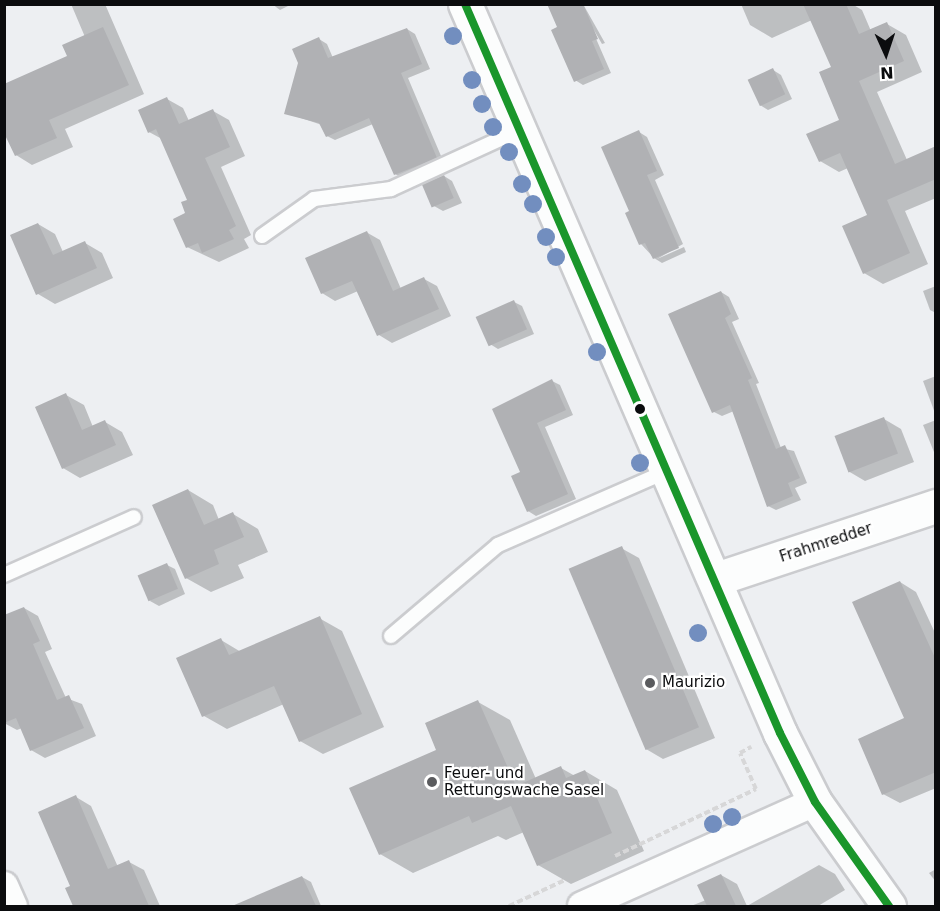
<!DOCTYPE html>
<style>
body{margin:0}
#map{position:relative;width:940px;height:911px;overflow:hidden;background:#edeff2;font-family:"DejaVu Sans",sans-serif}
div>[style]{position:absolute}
.shadow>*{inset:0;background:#0003}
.building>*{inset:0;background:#b0b1b4;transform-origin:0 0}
.path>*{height:4px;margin-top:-2px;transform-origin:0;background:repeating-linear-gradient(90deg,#d7d7d8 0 6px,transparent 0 9px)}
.roads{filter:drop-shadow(2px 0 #cbcccf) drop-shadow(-2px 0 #cbcccf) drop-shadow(0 2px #cbcccf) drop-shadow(0 -2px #cbcccf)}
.service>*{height:14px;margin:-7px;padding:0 7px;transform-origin:7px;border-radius:7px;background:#fcfdfd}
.minor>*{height:28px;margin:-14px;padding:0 14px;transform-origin:14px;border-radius:14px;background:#fcfdfd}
.tertiary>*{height:33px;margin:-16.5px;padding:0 16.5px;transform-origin:16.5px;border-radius:16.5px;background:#fcfdfd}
.bus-1>*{height:8px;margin:-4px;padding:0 4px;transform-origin:4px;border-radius:4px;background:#1a962b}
.trees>*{width:18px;height:18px;margin:-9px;border-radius:50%;background:#728ebf}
.dots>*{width:16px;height:16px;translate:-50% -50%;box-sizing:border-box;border:3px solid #fff;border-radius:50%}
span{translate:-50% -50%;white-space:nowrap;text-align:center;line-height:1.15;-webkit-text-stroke:4.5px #fff;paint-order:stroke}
.street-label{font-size:15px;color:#0b0c0e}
.poi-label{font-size:15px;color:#0b0c0e}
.left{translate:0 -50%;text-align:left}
.frame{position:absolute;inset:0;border:6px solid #0b0c0e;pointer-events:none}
.north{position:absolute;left:856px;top:24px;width:60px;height:60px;-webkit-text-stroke:4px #fff;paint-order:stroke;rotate:177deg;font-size:16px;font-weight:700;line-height:24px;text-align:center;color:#0b0c0e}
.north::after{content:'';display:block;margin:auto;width:21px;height:27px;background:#0b0c0e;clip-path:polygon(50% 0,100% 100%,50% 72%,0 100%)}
</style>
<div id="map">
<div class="shadow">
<i style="clip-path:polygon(71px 4px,105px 4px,144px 94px,65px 129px,73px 147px,32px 165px,16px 155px,69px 57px,85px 37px)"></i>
<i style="clip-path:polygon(272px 4px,292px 4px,280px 10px)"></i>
<i style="clip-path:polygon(549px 4px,583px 4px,605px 43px,602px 44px,587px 18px,611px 73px,583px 85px,575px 80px,553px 30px,559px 28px)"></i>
<i style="clip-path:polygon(741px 4px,852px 4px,862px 10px,871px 31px,887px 24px,906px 35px,922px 72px,877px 92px,907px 160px,936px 147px,936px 198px,905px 211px,928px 264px,883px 284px,864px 273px,869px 216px,848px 168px,839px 172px,820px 161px,841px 120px,833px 68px,812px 20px,772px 38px,750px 25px)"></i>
<i style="clip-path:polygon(407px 29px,415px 34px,430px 69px,408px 78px,444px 163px,404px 179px,395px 174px,373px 124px,335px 140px,327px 136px,322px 125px,286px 113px,319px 39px,327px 44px,333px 58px)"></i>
<i style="clip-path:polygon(773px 70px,781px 75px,792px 99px,768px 110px,760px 105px)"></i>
<i style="clip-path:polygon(167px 99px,183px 108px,189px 121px,213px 111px,229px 120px,245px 156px,221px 167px,251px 235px,244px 239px,249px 248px,219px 262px,187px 247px,189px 201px,162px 139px,149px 132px)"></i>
<i style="clip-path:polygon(639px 132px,647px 137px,664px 175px,655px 180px,683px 244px,657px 259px,684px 247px,686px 252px,662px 263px,654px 258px,641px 244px,631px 212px)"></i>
<i style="clip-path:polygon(444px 176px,452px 181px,462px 203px,443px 211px,434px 206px)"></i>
<i style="clip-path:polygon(38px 224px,55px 234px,63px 252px,85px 243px,102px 253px,113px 278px,55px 304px,38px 294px)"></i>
<i style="clip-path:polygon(366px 232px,380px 240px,401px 289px,424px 279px,437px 286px,451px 316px,392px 343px,379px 335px,358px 291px,335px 301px,322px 293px)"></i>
<i style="clip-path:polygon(936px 286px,936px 313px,930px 310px,923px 291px)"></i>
<i style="clip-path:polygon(721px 292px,729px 297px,739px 319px,732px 322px,759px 383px,756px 384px,781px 448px,794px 451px,807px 483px,795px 488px,801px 500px,776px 510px,768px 506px,734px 411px,722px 416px,714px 412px)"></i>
<i style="clip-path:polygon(514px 302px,522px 306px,534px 334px,498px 349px,490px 344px)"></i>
<i style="clip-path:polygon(936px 376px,936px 416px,923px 381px)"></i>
<i style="clip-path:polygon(552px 381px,560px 385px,573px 415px,545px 427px,576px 499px,536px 516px,528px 511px,522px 473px,494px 410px)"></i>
<i style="clip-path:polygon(66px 395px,84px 405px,93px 427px,105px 422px,122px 432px,133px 455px,80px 478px,63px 468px)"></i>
<i style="clip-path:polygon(884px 419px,901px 429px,914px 462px,865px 481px,848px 471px)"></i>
<i style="clip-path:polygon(936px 420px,936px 457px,923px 425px)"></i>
<i style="clip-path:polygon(188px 490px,213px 505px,219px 520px,233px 514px,258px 529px,268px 552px,238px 565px,244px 578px,211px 592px,186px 578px)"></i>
<i style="clip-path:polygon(621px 548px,639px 558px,715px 738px,663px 759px,646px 749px)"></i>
<i style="clip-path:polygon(167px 565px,175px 569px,185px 594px,159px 606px,150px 601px)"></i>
<i style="clip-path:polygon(900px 582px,916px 592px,936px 635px,936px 788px,900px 803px,883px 794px,906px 718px)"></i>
<i style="clip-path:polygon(24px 608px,38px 616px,52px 649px,45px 652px,66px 698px,82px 704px,96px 736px,45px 758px,31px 750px,22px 728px,17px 730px,4px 723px,4px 617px)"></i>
<i style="clip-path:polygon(319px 618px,342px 631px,384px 727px,323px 754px,300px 741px,284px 704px,227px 729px,204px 716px,221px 640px,241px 652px)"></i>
<i style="clip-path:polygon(478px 702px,510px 720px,536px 779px,561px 768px,575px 776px,585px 771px,617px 790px,644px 851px,571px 884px,538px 865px,524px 832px,506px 840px,498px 836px,413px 873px,380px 854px,438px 750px)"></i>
<i style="clip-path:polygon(76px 797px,91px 806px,118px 867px,129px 862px,144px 870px,160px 906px,75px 906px,67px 889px,72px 887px)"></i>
<i style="clip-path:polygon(819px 865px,835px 874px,845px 890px,818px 906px,747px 906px)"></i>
<i style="clip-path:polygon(936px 869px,936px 882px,929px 873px)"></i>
<i style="clip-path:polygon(721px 875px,737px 884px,747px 906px,691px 906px,706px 900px)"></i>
<i style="clip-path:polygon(302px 877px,311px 882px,321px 906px,268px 906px,263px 895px)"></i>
</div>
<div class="building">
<i style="clip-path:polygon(547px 4px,583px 4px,598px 39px,592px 41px,604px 69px,574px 82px,551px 30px,557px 27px)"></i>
<i style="clip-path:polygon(803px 4px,846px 4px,859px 34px,887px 22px,904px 61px,859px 81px,895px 164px,936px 146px,936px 179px,887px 200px,910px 253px,863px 274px,842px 226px,867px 215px,840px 153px,819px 162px,806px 134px,839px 120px,819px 72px,831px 67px)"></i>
<i style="clip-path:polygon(103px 27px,129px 85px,49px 120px,57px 138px,15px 156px,4px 133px,4px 84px,67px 56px,62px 45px)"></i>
<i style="clip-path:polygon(407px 28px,422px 64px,401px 73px,437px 158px,394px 175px,369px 118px,326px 137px,319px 123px,284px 114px,298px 63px,292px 49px,319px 37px,328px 58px)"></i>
<i style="left:773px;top:68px;width:29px;height:28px;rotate:65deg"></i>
<i style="clip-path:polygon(167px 97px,179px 124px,213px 109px,230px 147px,205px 158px,236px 226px,229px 230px,234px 239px,202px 253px,198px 243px,186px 248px,173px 219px,185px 213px,181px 202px,187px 200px,156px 129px,148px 133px,138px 110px)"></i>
<i style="clip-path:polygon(639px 130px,657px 171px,647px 175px,679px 248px,653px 259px,645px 243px,639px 245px,625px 213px,629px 211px,601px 147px)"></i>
<i style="left:444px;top:175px;width:25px;height:24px;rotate:67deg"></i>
<i style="clip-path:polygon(38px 223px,53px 255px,85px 241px,97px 268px,36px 295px,10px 235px)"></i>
<i style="clip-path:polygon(367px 231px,393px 291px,424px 277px,439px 309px,377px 336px,352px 281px,321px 294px,305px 258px)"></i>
<i style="clip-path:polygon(721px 291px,731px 314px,725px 318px,752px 378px,748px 380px,776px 449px,785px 445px,800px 478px,788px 483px,793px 496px,767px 507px,730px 405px,712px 413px,668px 314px)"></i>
<i style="left:514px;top:300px;width:32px;height:42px;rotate:66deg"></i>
<i style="clip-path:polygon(552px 379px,566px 410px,537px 423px,568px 494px,527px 512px,511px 476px,520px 472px,492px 409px)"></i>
<i style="clip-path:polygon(66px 393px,82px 430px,105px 420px,116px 445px,62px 469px,35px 407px)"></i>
<i style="left:884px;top:417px;width:39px;height:53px;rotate:69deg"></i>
<i style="clip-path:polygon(188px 489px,204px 525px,233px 512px,244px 537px,214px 550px,219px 564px,185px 579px,152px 505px)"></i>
<i style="left:622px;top:546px;width:197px;height:58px;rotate:67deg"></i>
<i style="left:167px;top:563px;width:28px;height:32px;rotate:67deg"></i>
<i style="clip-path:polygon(900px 581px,936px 660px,936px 772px,882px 795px,858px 739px,904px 718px,852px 602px)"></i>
<i style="clip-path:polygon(24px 607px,40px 641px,33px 644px,57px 700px,69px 695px,84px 728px,30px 751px,16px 718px,4px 723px,4px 615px)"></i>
<i style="clip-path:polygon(320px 616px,362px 714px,299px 742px,274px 686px,202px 717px,176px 658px,221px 638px,229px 655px)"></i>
<i style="clip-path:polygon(478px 700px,516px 786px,561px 766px,566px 778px,585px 770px,612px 833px,537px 866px,511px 806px,472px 823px,469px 816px,379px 855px,349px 788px,436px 750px,425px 723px)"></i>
<i style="clip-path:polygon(76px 795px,108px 869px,129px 860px,149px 906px,73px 906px,65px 888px,70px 886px,38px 812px)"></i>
<i style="clip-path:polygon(721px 874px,736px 906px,707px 906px,697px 885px)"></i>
<i style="clip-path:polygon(302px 876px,316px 906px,232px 906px)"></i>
</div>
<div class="path">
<i style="left:615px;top:856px;width:156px;rotate:-25.4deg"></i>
<i style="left:756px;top:789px;width:39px;rotate:-114deg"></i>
<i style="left:740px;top:753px;width:13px;rotate:-29deg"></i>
<i style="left:509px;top:906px;width:62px;rotate:-24.9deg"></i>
</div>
<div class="roads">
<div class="service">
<i style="left:262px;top:236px;width:64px;rotate:-35.4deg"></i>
<i style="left:314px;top:199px;width:78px;rotate:-7.4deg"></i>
<i style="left:391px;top:189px;width:142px;rotate:-24.6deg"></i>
<i style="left:4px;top:575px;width:142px;rotate:-24deg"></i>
<i style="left:391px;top:636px;width:140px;rotate:-40.4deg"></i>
<i style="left:498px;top:545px;width:184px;rotate:-23.6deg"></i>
</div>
<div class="minor">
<i style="left:4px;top:886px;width:22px;rotate:66deg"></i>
<i style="left:582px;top:906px;width:255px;rotate:-24.1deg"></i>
</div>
<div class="tertiary">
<i style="left:465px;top:4px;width:794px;rotate:66.63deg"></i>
<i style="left:780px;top:733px;width:77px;rotate:63.1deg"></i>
<i style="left:815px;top:802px;width:128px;rotate:54.6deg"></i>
<i style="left:716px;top:579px;width:232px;rotate:-18.4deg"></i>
</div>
</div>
<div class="bus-1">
<i style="left:465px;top:4px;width:794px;rotate:66.63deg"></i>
<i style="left:780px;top:733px;width:77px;rotate:63.1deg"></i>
<i style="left:815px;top:802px;width:128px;rotate:54.6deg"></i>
</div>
<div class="trees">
<i style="left:453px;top:36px"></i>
<i style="left:472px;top:80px"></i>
<i style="left:482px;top:104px"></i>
<i style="left:493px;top:127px"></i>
<i style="left:509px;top:152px"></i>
<i style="left:522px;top:184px"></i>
<i style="left:533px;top:204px"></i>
<i style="left:546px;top:237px"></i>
<i style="left:556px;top:257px"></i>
<i style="left:597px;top:352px"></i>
<i style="left:640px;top:463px"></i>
<i style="left:698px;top:633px"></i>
<i style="left:732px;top:817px"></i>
<i style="left:713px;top:824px"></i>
</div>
<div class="dots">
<i style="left:640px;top:409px;background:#0b0c0e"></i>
<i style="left:650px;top:683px;background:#5a5b5e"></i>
<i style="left:432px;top:782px;background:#5a5b5e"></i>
</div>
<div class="street-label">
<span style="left:826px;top:543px;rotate:-18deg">Frahmredder</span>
</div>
<div class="poi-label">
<span class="left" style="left:662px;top:683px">Maurizio</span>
<span class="left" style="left:444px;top:782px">Feuer- und<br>Rettungswache Sasel</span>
</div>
<div class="frame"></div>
<div class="north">N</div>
</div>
